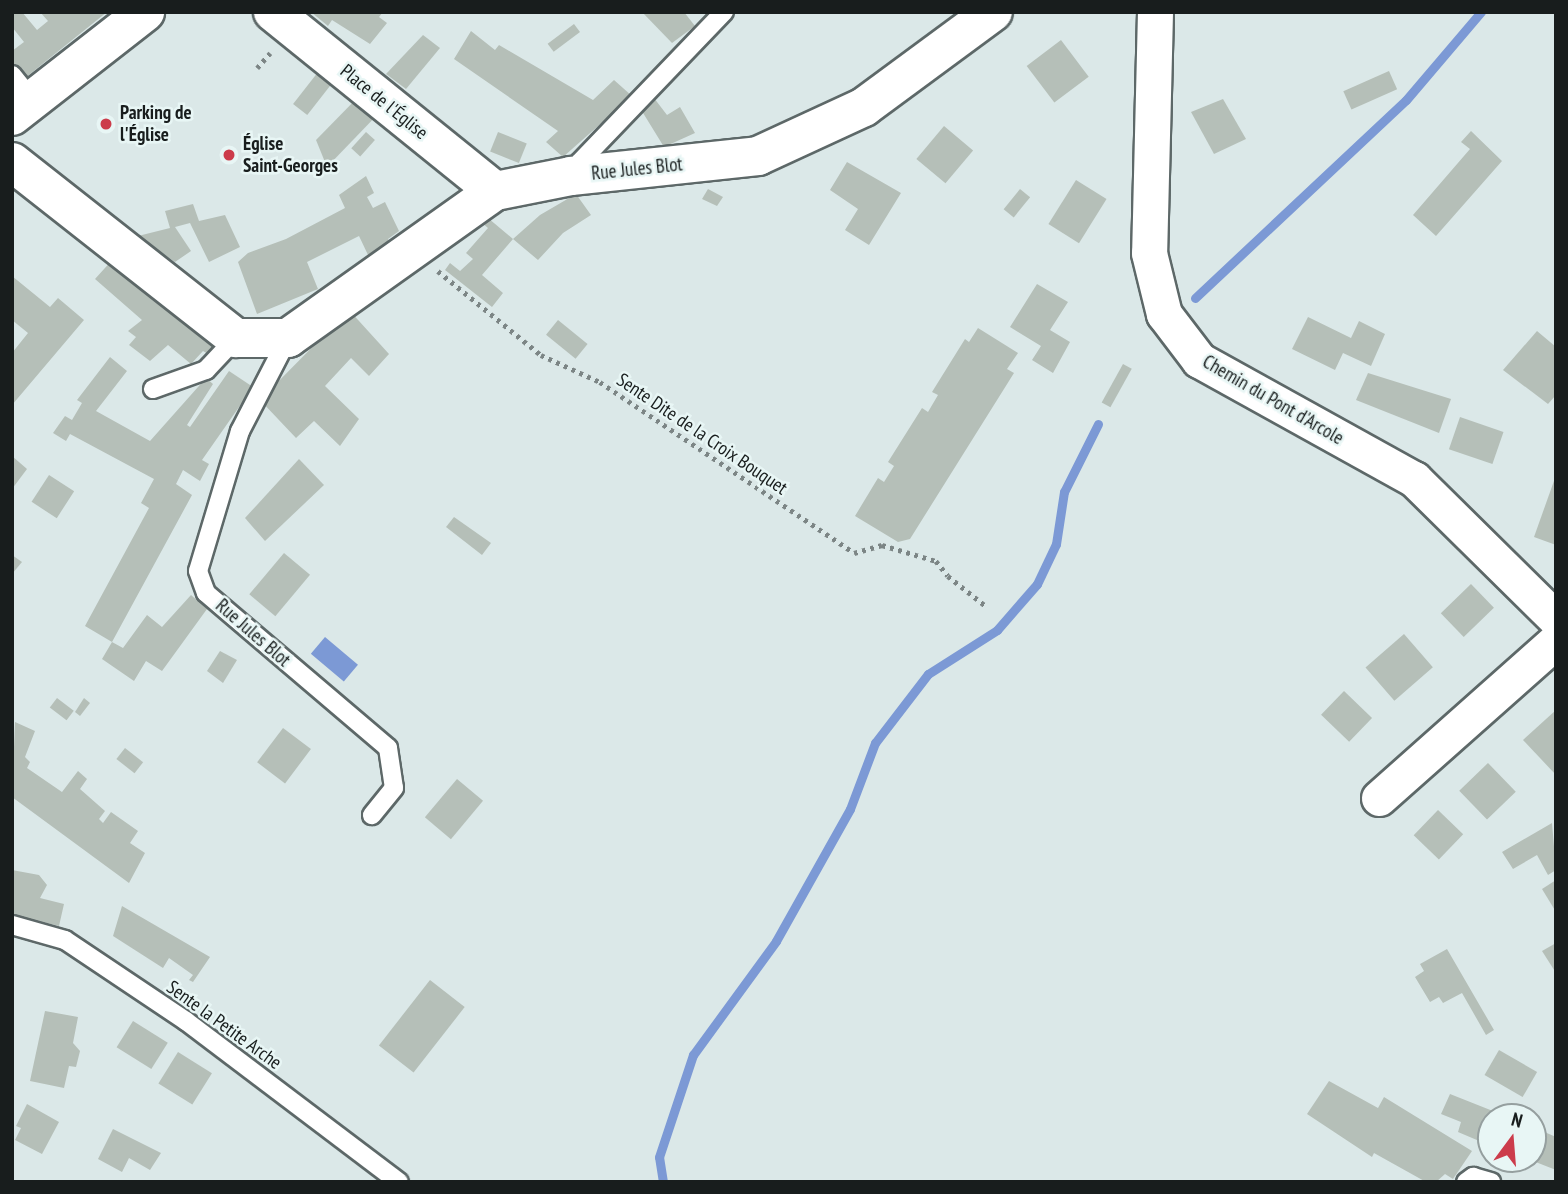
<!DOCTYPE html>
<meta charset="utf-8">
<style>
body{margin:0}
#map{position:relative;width:1568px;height:1194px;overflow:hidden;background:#dbe8e8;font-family:"PT Sans Narrow",sans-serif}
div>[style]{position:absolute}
.water>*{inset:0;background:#7c99d5;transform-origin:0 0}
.stream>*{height:9px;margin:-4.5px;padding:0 4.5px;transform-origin:4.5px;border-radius:4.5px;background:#7c99d5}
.building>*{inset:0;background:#b5bfb8;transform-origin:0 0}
.path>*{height:4.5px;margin-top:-2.25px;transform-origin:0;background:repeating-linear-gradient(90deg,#7c8585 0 3.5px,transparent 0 8.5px)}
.roads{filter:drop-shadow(2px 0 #5d6868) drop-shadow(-2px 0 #5d6868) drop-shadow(0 2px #5d6868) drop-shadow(0 -2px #5d6868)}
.lane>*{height:18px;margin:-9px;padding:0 9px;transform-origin:9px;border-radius:9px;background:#fff}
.street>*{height:35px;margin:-17.5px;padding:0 17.5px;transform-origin:17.5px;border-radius:17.5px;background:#fff}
.secondary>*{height:38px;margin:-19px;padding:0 19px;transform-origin:19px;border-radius:19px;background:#fff}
.dots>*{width:19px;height:19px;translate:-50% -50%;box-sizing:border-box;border:4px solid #e8f6f5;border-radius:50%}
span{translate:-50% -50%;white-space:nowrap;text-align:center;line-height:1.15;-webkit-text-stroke:5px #e8f6f5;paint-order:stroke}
.street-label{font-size:19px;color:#181d1d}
.poi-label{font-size:19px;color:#181d1d;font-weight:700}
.left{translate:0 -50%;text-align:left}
.frame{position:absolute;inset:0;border:14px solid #181d1d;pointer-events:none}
.north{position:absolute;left:1477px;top:1103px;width:70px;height:70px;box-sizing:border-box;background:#e8f6f5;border:2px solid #959f9f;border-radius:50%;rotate:16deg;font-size:19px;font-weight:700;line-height:28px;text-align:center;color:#181d1d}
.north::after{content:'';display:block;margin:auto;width:24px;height:32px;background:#cc3c4b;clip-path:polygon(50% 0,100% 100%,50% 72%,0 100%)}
</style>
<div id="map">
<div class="water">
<i style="left:325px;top:637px;width:43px;height:22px;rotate:40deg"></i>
</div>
<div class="stream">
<i style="left:1195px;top:298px;width:289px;rotate:-43.2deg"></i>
<i style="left:1406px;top:100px;width:116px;rotate:-49.6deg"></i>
<i style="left:663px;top:1182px;width:25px;rotate:-99deg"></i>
<i style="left:659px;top:1157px;width:108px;rotate:-71.6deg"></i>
<i style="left:693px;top:1055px;width:141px;rotate:-53.9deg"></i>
<i style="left:776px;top:941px;width:151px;rotate:-60.7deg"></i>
<i style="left:850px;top:809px;width:71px;rotate:-69.3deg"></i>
<i style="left:875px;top:743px;width:87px;rotate:-52.5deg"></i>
<i style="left:928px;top:674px;width:82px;rotate:-32.5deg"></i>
<i style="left:997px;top:630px;width:61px;rotate:-49deg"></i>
<i style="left:1037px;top:584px;width:44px;rotate:-64.6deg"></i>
<i style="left:1056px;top:544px;width:53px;rotate:-81.3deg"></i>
<i style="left:1064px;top:492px;width:76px;rotate:-63.4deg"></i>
</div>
<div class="building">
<i style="clip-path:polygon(12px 12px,22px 12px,37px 30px,48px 21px,40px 12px,107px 12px,25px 78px,12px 62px,12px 51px,24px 42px,12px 27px)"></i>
<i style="clip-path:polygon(311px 12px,383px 12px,379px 17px,387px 23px,370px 44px,332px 20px,328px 26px)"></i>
<i style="clip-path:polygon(642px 12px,684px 12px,695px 26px,672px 43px)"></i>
<i style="left:574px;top:24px;width:10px;height:33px;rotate:53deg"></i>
<i style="clip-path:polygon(471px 31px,495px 50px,499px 45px,593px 100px,614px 80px,632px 96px,563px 157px,546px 142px,558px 131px,454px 59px)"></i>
<i style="clip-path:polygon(423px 35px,440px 48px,406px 89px,386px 74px)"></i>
<i style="left:1061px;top:40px;width:46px;height:43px;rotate:53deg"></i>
<i style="left:322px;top:67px;width:18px;height:47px;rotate:38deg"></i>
<i style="left:1389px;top:71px;width:20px;height:50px;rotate:66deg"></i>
<i style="clip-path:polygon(361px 94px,380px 112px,327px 167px,316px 140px)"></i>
<i style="clip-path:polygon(654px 98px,667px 115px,680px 107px,695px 133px,664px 147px,640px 108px)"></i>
<i style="clip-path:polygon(1223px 99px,1246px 139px,1214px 154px,1191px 112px)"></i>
<i style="left:944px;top:126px;width:38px;height:43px;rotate:40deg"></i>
<i style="clip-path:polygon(1471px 131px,1502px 161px,1436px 236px,1413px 215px,1470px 149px,1461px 142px)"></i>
<i style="left:366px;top:132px;width:12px;height:22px;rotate:42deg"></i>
<i style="left:498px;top:132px;width:31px;height:21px;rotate:22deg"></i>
<i style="clip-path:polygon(847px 162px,901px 193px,869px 245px,845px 230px,858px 209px,830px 190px)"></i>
<i style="clip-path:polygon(366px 176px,374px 193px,367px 197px,373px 208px,385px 202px,399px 231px,388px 239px,390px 243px,369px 257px,359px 236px,307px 262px,318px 289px,257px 314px,238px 262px,248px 253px,286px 239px,345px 208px,339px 195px)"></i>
<i style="left:1076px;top:180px;width:36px;height:52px;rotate:32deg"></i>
<i style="clip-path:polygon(708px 189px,723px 197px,717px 206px,702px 199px)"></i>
<i style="left:1020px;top:189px;width:13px;height:26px;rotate:39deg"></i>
<i style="clip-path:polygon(576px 194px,591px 215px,563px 233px,538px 260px,513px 239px,540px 215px)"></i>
<i style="clip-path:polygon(193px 204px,199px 221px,225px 215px,240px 247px,209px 262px,190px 223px,175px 227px,191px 251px,175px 262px,138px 236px,170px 228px,165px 211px)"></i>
<i style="clip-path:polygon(488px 218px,513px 239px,482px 275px,503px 293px,492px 307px,445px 270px,450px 263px,460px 271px,473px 259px,466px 253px,488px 228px,481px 222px)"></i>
<i style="clip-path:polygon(114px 258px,215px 346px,208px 354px,203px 351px,191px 364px,168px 345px,150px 361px,129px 345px,136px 337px,128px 331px,142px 320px,95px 279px)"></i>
<i style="clip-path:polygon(12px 276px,50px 307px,58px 298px,84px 320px,12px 405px,12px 353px,28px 333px,12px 320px)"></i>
<i style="clip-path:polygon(1037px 284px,1068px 302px,1050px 330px,1070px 342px,1053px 373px,1032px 360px,1041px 346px,1010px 327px)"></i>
<i style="clip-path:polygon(349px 310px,389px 354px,369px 376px,351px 358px,325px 386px,359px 419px,340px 446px,314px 421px,296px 438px,260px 400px)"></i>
<i style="clip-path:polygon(1308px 317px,1351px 338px,1359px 321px,1385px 334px,1371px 366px,1343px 353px,1335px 370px,1292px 349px)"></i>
<i style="left:558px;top:320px;width:38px;height:19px;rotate:39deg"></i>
<i style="clip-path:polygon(978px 328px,1018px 353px,1007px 369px,1014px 373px,910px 539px,898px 542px,855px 516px,878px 478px,884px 482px,894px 466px,888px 462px,922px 408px,928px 412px,938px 395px,932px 392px,965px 339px,969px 342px)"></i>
<i style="clip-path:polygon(1537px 331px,1556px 347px,1556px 395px,1548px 404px,1503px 370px)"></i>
<i style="clip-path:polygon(110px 357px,127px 371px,96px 411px,150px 441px,206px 378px,213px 384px,187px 425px,190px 427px,229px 371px,253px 387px,202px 460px,209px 464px,200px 481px,183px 470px,176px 484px,192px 495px,112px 642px,85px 626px,149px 508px,141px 503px,154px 479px,70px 434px,66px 441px,53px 433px,65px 416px,72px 420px,82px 403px,77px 400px)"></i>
<i style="left:1123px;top:364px;width:10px;height:44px;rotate:29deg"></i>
<i style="clip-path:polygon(1368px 373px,1451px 399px,1439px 433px,1356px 400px)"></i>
<i style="left:1460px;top:417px;width:46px;height:34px;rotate:19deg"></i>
<i style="clip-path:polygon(12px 456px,27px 469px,12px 489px)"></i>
<i style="clip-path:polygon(299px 459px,324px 485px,265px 541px,245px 518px)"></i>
<i style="left:49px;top:475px;width:30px;height:32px;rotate:33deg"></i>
<i style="clip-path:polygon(1555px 478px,1556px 478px,1556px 545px,1534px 537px)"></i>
<i style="clip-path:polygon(454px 517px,491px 543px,482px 555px,446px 527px)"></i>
<i style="left:284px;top:553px;width:34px;height:54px;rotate:40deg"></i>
<i style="clip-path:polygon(12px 555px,22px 562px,12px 574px)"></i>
<i style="left:1471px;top:584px;width:33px;height:42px;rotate:46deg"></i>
<i style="clip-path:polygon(191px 595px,207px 609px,162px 671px,146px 661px,134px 681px,102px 659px,112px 642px,123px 648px,147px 615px,162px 627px)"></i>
<i style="left:1404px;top:634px;width:44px;height:51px;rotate:49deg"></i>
<i style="clip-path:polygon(220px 651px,237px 660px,223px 683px,207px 671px)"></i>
<i style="left:1344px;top:691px;width:39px;height:33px;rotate:44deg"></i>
<i style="left:57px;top:698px;width:21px;height:12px;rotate:37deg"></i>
<i style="clip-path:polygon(84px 698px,90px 703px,80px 716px,75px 712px)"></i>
<i style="clip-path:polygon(1556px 710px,1556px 775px,1523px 740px)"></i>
<i style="clip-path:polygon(15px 722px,35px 731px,25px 757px,30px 762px,27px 768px,62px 792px,78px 771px,87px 779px,80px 789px,105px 811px,99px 819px,103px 823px,111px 812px,138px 831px,130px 843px,145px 853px,129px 883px,12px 797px)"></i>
<i style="left:283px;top:728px;width:35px;height:43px;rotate:37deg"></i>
<i style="left:125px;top:748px;width:23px;height:14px;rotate:38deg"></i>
<i style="left:1488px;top:763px;width:40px;height:40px;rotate:46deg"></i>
<i style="left:457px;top:779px;width:34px;height:50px;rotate:40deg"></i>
<i style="left:1438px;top:810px;width:35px;height:35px;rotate:44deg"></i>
<i style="clip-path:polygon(1552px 823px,1556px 870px,1548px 875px,1537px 855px,1513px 869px,1502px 852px)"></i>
<i style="clip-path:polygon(12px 870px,39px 875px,47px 885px,40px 898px,64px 904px,59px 926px,12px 915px)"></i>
<i style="clip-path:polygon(1556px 880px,1556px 912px,1542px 889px)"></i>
<i style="clip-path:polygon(122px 906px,210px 957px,193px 982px,189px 980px,193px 975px,169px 958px,163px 968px,113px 936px)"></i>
<i style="clip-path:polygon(1556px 943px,1556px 973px,1542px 951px)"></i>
<i style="clip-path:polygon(1447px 949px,1494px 1030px,1486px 1035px,1462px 993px,1443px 1003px,1439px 997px,1430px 1002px,1415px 977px,1424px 971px,1420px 964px)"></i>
<i style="left:430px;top:980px;width:44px;height:83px;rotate:38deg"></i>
<i style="clip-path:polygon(45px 1011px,78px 1017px,73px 1043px,80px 1051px,76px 1067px,69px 1066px,64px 1088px,30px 1081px)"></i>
<i style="left:133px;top:1021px;width:41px;height:31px;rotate:32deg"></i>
<i style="left:1499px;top:1050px;width:44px;height:29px;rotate:30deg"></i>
<i style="left:178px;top:1052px;width:40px;height:37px;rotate:32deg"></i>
<i style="clip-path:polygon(1329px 1081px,1378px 1108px,1384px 1097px,1472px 1151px,1453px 1179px,1445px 1174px,1436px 1182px,1426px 1182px,1374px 1153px,1372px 1157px,1307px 1114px)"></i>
<i style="clip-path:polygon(1450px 1094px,1508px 1117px,1491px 1117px,1491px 1146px,1458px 1132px,1461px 1122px,1441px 1114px)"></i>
<i style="clip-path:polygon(27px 1104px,59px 1122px,42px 1154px,15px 1140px,21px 1128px,16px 1126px)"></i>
<i style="clip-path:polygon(1533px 1127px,1556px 1137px,1556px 1170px,1528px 1159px,1533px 1159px)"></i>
<i style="clip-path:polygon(113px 1129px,161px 1153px,150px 1170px,129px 1158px,122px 1172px,98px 1159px)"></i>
</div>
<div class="path">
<i style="left:257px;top:68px;width:20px;rotate:-49deg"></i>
<i style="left:438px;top:271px;width:133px;rotate:39.2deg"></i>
<i style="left:541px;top:355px;width:65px;rotate:24.6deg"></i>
<i style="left:600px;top:382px;width:306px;rotate:33.9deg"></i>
<i style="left:854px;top:553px;width:29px;rotate:-16deg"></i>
<i style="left:882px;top:545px;width:56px;rotate:16.5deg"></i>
<i style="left:936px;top:561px;width:19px;rotate:51deg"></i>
<i style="left:948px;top:576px;width:50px;rotate:38.5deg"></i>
</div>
<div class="roads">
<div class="lane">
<i style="left:12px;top:75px;width:32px;rotate:51deg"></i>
<i style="left:580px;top:174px;width:12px;rotate:-90deg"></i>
<i style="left:580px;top:162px;width:208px;rotate:-46.2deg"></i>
<i style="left:288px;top:338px;width:105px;rotate:117.3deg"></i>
<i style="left:240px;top:431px;width:146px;rotate:106.7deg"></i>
<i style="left:198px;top:571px;width:23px;rotate:70deg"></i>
<i style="left:206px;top:593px;width:239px;rotate:40.4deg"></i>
<i style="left:388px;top:748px;width:40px;rotate:81.5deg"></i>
<i style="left:394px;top:788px;width:35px;rotate:129deg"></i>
<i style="left:153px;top:389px;width:56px;rotate:-19.7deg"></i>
<i style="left:206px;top:370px;width:44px;rotate:-46.8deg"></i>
<i style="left:12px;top:925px;width:55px;rotate:15.8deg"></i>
<i style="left:65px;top:940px;width:146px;rotate:33.8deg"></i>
<i style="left:186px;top:1021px;width:267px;rotate:37.1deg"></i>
<i style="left:1466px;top:1182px;width:9px;rotate:-36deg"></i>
<i style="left:1473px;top:1177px;width:19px;rotate:16deg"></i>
</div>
<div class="street">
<i style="left:1155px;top:12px;width:241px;rotate:91.4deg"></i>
<i style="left:1149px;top:253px;width:63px;rotate:76.2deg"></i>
<i style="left:1164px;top:314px;width:58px;rotate:52.7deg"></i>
<i style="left:1199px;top:360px;width:246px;rotate:29deg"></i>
<i style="left:1414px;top:479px;width:199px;rotate:44.6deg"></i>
<i style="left:1379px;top:798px;width:237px;rotate:-41.6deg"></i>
</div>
<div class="secondary">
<i style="left:273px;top:12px;width:285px;rotate:38.9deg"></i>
<i style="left:12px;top:116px;width:169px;rotate:-38deg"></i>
<i style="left:12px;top:162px;width:285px;rotate:38.2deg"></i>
<i style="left:236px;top:338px;width:52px"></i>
<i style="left:288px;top:338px;width:254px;rotate:-35.4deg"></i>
<i style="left:495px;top:191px;width:77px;rotate:-11.2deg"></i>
<i style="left:571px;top:176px;width:188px;rotate:-6.1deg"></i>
<i style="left:758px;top:156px;width:117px;rotate:-24.8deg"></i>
<i style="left:864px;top:107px;width:160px;rotate:-36.4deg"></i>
</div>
</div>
<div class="dots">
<i style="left:106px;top:124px;background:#cc3c4b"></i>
<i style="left:229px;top:155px;background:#cc3c4b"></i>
</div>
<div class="street-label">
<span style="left:384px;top:102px;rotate:39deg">Place de l'Église</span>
<span style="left:637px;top:169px;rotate:-6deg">Rue Jules Blot</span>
<span style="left:1273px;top:400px;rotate:30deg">Chemin du Pont d'Arcole</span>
<span style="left:702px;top:434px;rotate:34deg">Sente Dite de la Croix Bouquet</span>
<span style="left:253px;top:633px;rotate:41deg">Rue Jules Blot</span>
<span style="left:224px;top:1025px;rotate:36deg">Sente la Petite Arche</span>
</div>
<div class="poi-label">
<span class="left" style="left:120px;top:124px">Parking de<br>l'Église</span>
<span class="left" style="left:243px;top:155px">Église<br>Saint-Georges</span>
</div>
<div class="frame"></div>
<div class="north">N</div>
</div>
